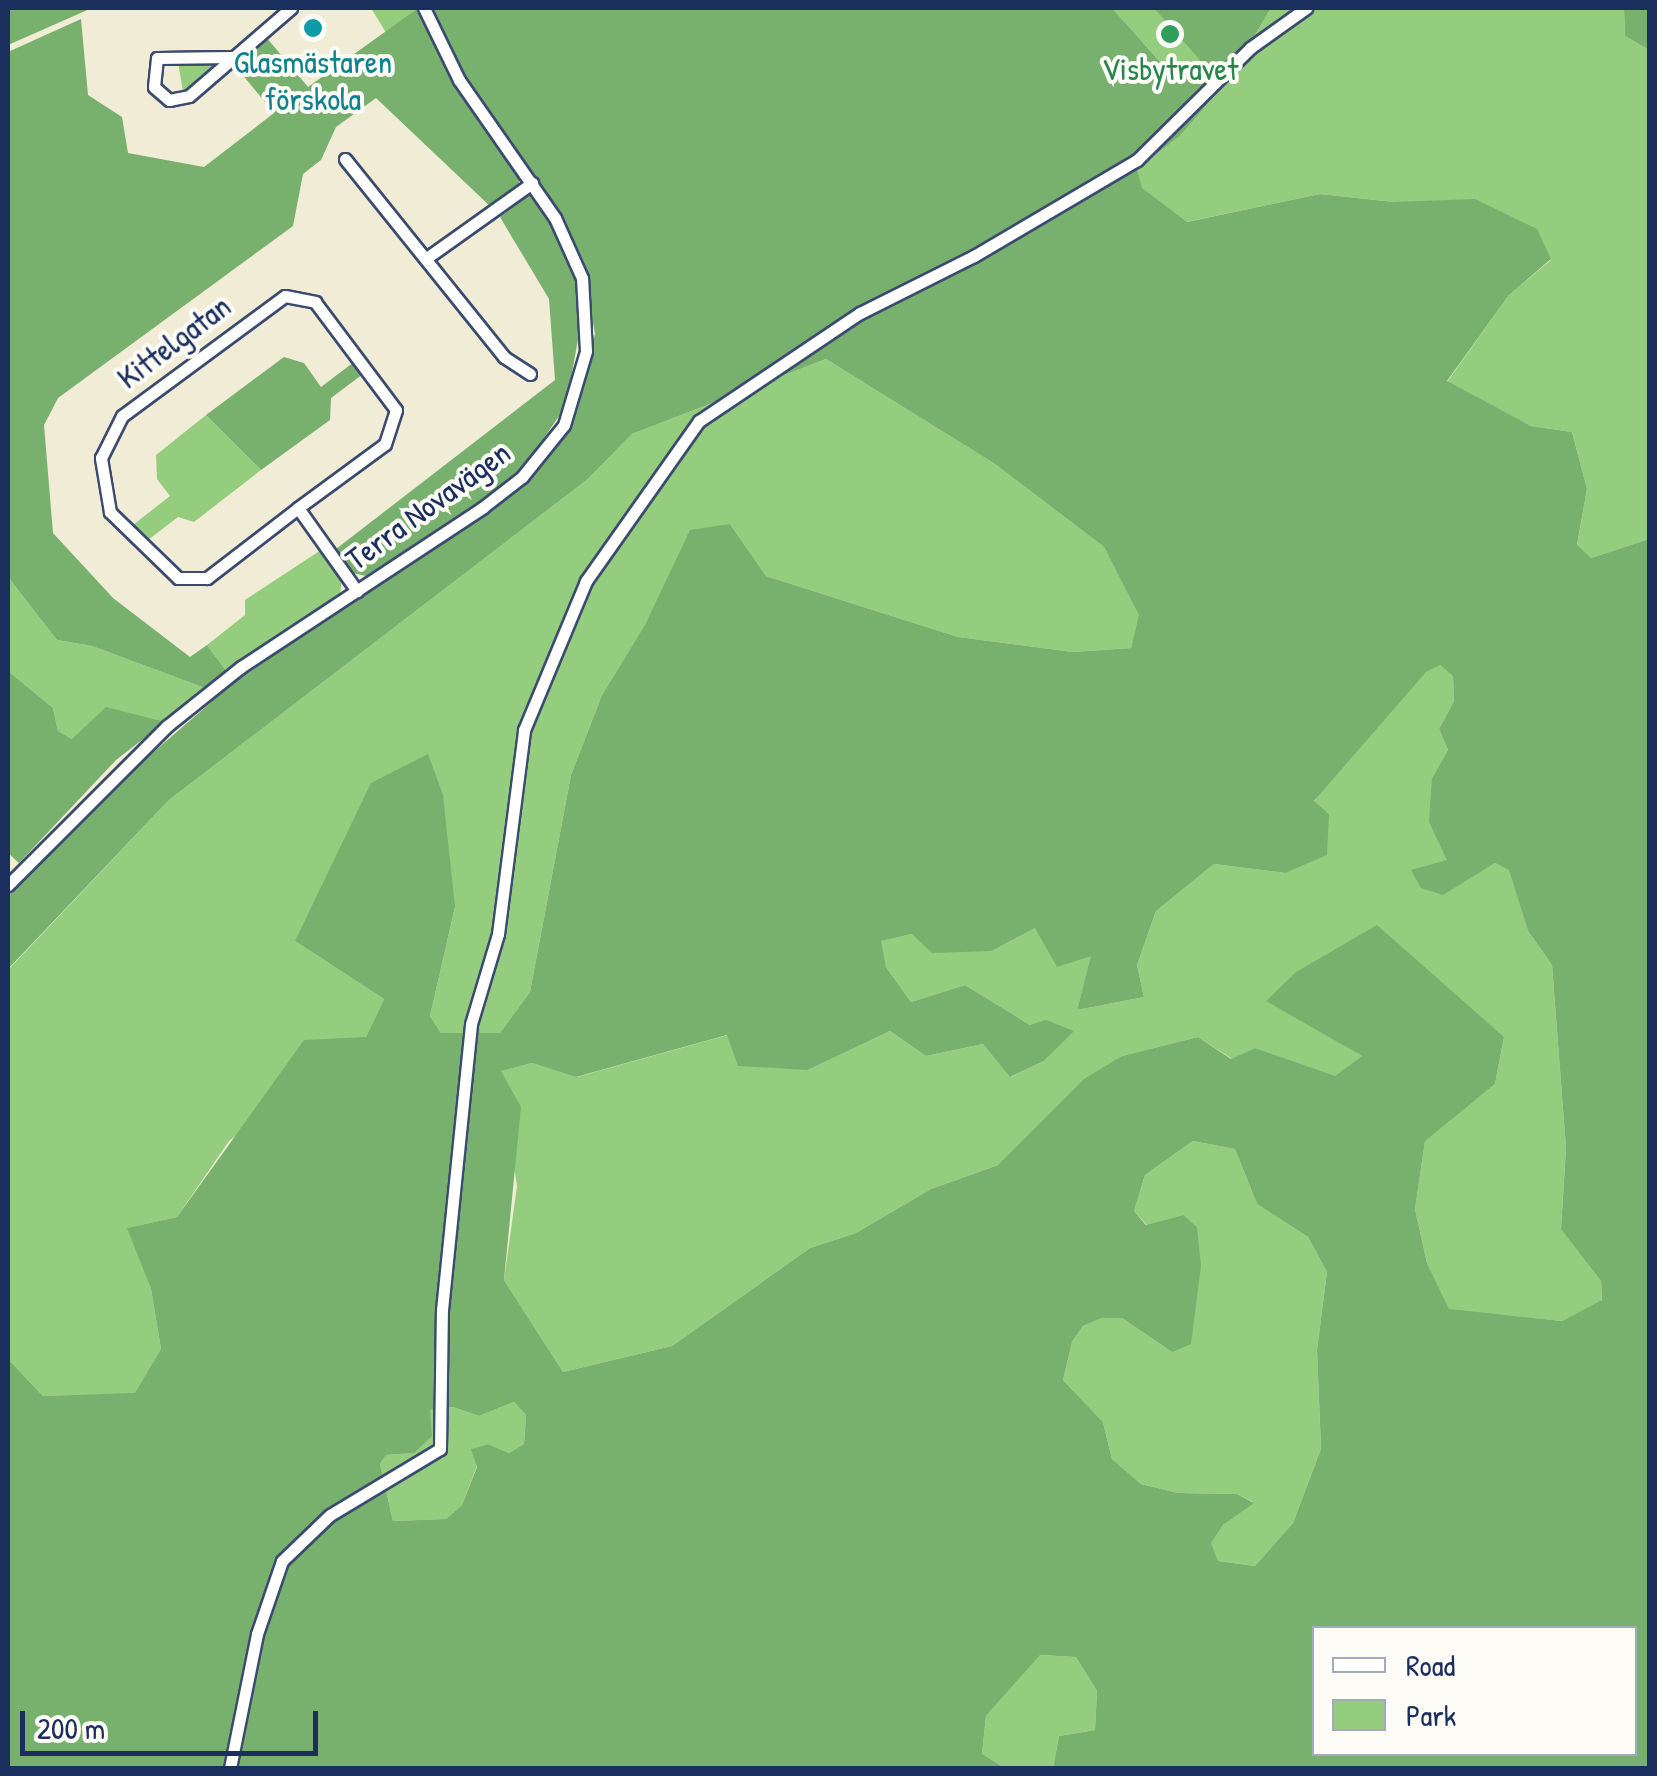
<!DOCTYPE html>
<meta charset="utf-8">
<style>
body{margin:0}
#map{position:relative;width:1657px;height:1776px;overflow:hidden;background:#f1ecd5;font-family:"Patrick Hand",sans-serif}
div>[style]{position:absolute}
.green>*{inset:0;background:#95cd7f}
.forest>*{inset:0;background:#78b06e}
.roads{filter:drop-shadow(2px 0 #3b4b70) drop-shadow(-2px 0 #3b4b70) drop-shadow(0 2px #3b4b70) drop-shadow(0 -2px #3b4b70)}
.minor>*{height:11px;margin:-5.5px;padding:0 5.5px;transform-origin:5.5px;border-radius:5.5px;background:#fff}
.dots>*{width:28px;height:28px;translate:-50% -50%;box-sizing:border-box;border:5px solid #fdfcf7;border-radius:50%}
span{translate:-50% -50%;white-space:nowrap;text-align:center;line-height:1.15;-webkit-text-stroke:8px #fdfcf7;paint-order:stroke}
.culture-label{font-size:32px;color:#0d838f}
.leisure-label{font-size:32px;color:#27864d}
.street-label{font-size:32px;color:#1b2f5e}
.frame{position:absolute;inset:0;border:10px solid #1b2f5e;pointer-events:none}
.legend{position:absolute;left:1312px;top:1626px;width:325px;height:130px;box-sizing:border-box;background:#fdfcf7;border:2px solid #a3aaba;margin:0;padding:12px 18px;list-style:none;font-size:30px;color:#1b2f5e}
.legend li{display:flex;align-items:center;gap:20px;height:50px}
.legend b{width:50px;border:2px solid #a3aaba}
.scale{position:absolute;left:20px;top:1711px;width:298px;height:45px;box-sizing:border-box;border:5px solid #1b2f5e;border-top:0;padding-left:12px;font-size:30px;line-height:35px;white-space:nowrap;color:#1b2f5e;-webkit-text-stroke:8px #fdfcf7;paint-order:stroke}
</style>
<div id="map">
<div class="green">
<i style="clip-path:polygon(371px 8px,416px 8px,417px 9px,388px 36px)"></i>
<i style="clip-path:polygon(1112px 8px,1206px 8px,1201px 61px,1178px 82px)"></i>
<i style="clip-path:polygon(1271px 8px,1624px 8px,1625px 36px,1649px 50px,1649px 539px,1591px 558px,1577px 546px,1587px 489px,1572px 432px,1531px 426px,1447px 382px,1509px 295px,1551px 260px,1394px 202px,1320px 194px,1186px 222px,1141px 188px,1137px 169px,1180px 136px,1229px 79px)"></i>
<i style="clip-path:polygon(219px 60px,186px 92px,183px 92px,178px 62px)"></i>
<i style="clip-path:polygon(826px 359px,995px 464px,1104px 547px,1140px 615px,1131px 648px,1073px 652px,958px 637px,766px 576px,730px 524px,646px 623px,602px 695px,571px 775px,530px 992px,500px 1033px,441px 1033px,430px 1016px,455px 907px,295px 941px,384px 999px,366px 1037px,229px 1141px,177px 1217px,128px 1228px,151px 1289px,161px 1349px,135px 1394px,43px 1396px,8px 1359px,8px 970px,169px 800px,588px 479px,632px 434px)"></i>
<i style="clip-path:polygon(206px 415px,261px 470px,194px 522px,178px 517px,148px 540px,133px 525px,170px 496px,157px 479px,156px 455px)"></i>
<i style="clip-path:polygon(321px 550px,342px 577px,340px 596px,227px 672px,207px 645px,245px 615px,245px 600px)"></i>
<i style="clip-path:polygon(8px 577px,57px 640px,92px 646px,205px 688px,165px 722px,72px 739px,58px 731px,53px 708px,8px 671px)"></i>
<i style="clip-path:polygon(1440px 665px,1453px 675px,1454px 701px,1439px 729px,1448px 750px,1432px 778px,1448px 860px,1412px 871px,1443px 894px,1495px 863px,1510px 870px,1528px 931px,1552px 965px,1566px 1148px,1561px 1228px,1601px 1281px,1602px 1301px,1562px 1321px,1449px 1310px,1427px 1263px,1415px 1209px,1425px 1140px,1495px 1084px,1504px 1037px,1445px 989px,1267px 1000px,1362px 1056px,1335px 1077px,1255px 1048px,1232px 1059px,1198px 1037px,1122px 1056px,998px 1165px,931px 1189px,856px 1233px,810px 1248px,672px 1346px,563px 1372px,504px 1280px,517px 1186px,500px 1071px,532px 1063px,577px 1077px,728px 1035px,808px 1070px,890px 1031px,926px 1056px,983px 1044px,1011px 1077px,1044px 1061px,1073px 1031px,1030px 1025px,965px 985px,911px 1002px,886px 967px,880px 941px,912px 934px,992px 951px,1035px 928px,1092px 955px,1077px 1010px,1144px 997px,1137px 965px,1156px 911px,1214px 864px,1285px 873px,1329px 814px,1314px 802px,1333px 773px,1426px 671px)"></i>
<i style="clip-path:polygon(1193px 1141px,1235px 1149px,1257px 1204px,1308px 1237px,1327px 1272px,1317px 1350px,1321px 1449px,1293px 1523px,1255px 1566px,1218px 1561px,1210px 1544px,1223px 1525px,1253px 1502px,1237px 1494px,1178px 1493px,1141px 1484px,1112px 1459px,1103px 1422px,1063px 1380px,1072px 1342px,1083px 1326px,1101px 1317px,1122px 1318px,1172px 1352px,1183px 1215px,1147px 1225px,1134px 1211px,1145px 1175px)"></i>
<i style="clip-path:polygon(514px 1402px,526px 1415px,524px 1444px,509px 1453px,488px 1444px,472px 1449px,477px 1466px,462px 1505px,446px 1519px,393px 1521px,380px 1464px,386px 1455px,414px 1453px,430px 1410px,453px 1407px,479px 1416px)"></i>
<i style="clip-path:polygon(1039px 1655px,1076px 1657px,1097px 1691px,1095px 1730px,1059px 1736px,1053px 1768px,994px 1767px,982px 1754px,986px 1716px)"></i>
</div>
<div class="forest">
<i style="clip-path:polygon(8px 8px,92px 8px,8px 45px)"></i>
<i style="clip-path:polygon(evenodd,428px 8px,1112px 8px,1178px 82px,1200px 60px,1154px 8px,1271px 8px,1229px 79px,1180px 136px,1137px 169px,1142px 188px,1187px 222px,1320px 194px,1394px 202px,1475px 199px,1537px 229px,1551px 259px,1509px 295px,1447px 381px,1531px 426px,1572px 432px,1587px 489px,1577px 545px,1591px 558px,1649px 539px,1649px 1768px,1053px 1768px,1059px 1736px,1095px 1730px,1097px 1691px,1076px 1657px,1040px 1655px,986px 1716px,982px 1754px,1004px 1768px,8px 1768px,8px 1359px,43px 1396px,135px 1393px,161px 1349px,151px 1289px,127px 1228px,177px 1217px,304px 1040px,366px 1037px,384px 999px,295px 941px,371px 783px,428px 754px,443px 795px,455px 907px,430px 1016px,441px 1033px,500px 1033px,530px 992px,571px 775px,602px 695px,646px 623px,690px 530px,730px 524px,766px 576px,958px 637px,1073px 652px,1131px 648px,1139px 615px,1104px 547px,995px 464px,826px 359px,632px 434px,588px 479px,169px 800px,8px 969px,8px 896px,127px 775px,245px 673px,525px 484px,577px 410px,595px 334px,583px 260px,543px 188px,476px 99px,428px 8px,1440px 665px,1453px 676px,1454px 701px,1439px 729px,1448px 750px,1432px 778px,1429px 822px,1447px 860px,1411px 870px,1421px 888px,1443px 895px,1495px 863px,1509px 870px,1528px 931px,1552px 965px,1566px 1148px,1561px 1229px,1601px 1281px,1602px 1300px,1562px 1321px,1449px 1309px,1427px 1263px,1415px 1209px,1425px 1141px,1495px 1084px,1504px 1037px,1377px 925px,1296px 972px,1266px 1001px,1362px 1056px,1335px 1076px,1255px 1048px,1231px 1059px,1198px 1037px,1122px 1056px,1084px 1079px,998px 1165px,931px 1189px,856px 1233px,810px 1248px,672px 1346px,563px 1372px,504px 1280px,521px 1107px,501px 1071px,532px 1063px,576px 1077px,727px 1035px,738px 1066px,808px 1070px,890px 1031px,926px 1056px,983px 1044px,1010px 1077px,1044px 1061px,1074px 1031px,1046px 1020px,1030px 1025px,965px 985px,911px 1002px,886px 967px,881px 941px,912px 934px,932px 953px,992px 951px,1035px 928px,1057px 967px,1091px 956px,1077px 1010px,1144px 997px,1137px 965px,1156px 911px,1214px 864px,1285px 873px,1327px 855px,1329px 814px,1314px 801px,1426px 672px,1440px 665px,428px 8px,1193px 1141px,1235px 1149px,1257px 1204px,1308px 1237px,1327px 1272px,1317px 1350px,1321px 1449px,1293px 1523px,1255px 1566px,1218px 1561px,1211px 1543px,1223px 1525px,1254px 1503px,1237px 1494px,1178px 1493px,1141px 1484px,1112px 1459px,1103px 1422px,1063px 1380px,1072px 1342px,1083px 1326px,1101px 1318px,1122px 1318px,1172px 1352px,1191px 1344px,1201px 1266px,1197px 1227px,1183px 1215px,1146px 1225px,1134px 1211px,1145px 1175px,1193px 1141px,428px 8px,514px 1402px,526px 1415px,524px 1444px,509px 1453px,488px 1444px,471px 1449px,477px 1467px,462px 1505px,446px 1519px,393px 1521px,380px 1464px,386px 1455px,414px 1453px,432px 1436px,430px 1410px,453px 1407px,479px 1416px,514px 1402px,428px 8px,1314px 1628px,1634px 1628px,1634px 1754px,1314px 1754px,1314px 1628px)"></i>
<i style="clip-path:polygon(1624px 8px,1649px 8px,1649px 50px,1625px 36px)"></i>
<i style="clip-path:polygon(417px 9px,478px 121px,519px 178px,519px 188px,492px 208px,376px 98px,336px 127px,321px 160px,303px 174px,293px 226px,58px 398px,44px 425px,53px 533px,113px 598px,190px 657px,207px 645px,227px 672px,205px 688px,92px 646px,57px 640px,8px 577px,8px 52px,81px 19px,88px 95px,122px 117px,128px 153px,204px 167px,274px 113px,232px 62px,266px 37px,308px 87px)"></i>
<i style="clip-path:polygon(529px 195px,565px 241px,579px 284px,582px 317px,566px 406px,526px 464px,489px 495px,366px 576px,353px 573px,336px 549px,555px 380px,549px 299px,500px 217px)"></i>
<i style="clip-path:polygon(284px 357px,304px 363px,321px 387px,354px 362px,363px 374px,331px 398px,330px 420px,261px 470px,206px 415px)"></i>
<i style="clip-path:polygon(8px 671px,53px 708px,58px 731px,72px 739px,106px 707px,165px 722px,116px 760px,19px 863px,8px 853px)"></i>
</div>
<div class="roads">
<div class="minor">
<i style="left:232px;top:57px;width:75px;rotate:179.2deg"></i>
<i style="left:157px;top:58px;width:29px;rotate:96deg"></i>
<i style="left:154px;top:87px;width:20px;rotate:41deg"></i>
<i style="left:169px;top:100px;width:20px;rotate:-11deg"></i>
<i style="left:189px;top:96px;width:135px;rotate:-40.8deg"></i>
<i style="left:345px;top:159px;width:254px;rotate:51.2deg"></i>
<i style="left:504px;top:357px;width:31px;rotate:33deg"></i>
<i style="left:428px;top:257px;width:128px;rotate:-35.4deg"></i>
<i style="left:298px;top:508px;width:115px;rotate:142.4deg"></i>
<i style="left:207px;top:578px;width:29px;rotate:180deg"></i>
<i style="left:178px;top:578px;width:95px;rotate:-135.9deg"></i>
<i style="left:110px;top:512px;width:55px;rotate:-99.5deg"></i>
<i style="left:101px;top:458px;width:47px;rotate:-63.4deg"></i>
<i style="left:122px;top:416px;width:202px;rotate:-36.4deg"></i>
<i style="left:285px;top:296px;width:31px;rotate:11deg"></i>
<i style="left:315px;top:302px;width:135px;rotate:53.1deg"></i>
<i style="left:396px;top:410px;width:36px;rotate:108deg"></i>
<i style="left:385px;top:444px;width:108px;rotate:143.7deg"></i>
<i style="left:298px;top:508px;width:102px;rotate:54.6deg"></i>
<i style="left:8px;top:885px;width:225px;rotate:-45deg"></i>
<i style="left:167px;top:726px;width:95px;rotate:-38.6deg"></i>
<i style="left:241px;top:667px;width:289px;rotate:-33.4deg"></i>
<i style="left:482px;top:508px;width:51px;rotate:-37.8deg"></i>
<i style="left:522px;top:477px;width:67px;rotate:-51.1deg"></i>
<i style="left:564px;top:425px;width:77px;rotate:-73.4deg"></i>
<i style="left:586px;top:351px;width:73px;rotate:-93.1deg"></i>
<i style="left:582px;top:278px;width:66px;rotate:-114.2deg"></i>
<i style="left:555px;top:218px;width:168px;rotate:-124.8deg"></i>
<i style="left:459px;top:80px;width:80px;rotate:-115.9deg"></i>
<i style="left:230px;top:1768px;width:137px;rotate:-78.6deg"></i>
<i style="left:257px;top:1634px;width:77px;rotate:-71.1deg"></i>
<i style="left:282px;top:1561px;width:66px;rotate:-43.8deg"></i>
<i style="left:330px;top:1515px;width:128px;rotate:-31deg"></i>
<i style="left:440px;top:1449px;width:139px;rotate:-89.2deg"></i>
<i style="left:442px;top:1310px;width:287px;rotate:-84.2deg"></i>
<i style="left:471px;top:1024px;width:94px;rotate:-73.3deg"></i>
<i style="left:498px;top:934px;width:206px;rotate:-82.7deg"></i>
<i style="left:524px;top:730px;width:161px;rotate:-67.4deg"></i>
<i style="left:586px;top:581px;width:196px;rotate:-54.8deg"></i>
<i style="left:699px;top:421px;width:194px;rotate:-33.9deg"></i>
<i style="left:860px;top:313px;width:127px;rotate:-26.6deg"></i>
<i style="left:974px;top:256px;width:189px;rotate:-30.5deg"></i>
<i style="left:1137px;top:160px;width:159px;rotate:-44.7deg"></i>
<i style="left:1250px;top:48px;width:69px;rotate:-35.5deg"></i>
</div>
</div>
<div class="dots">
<i style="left:313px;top:28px;background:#0f9aa8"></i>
<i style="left:1170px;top:34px;background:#2e9e5b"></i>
</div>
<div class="culture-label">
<span style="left:313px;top:81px">Glasmästaren<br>förskola</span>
</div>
<div class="leisure-label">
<span style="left:1170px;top:69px">Visbytravet</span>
</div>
<div class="street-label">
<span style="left:174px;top:342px;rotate:-37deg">Kittelgatan</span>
<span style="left:428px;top:506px;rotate:-36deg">Terra Novavägen</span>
</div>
<div class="frame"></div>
<ul class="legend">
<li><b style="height:12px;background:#fff"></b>Road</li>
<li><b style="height:28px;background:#95cd7f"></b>Park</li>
</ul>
<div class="scale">200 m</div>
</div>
